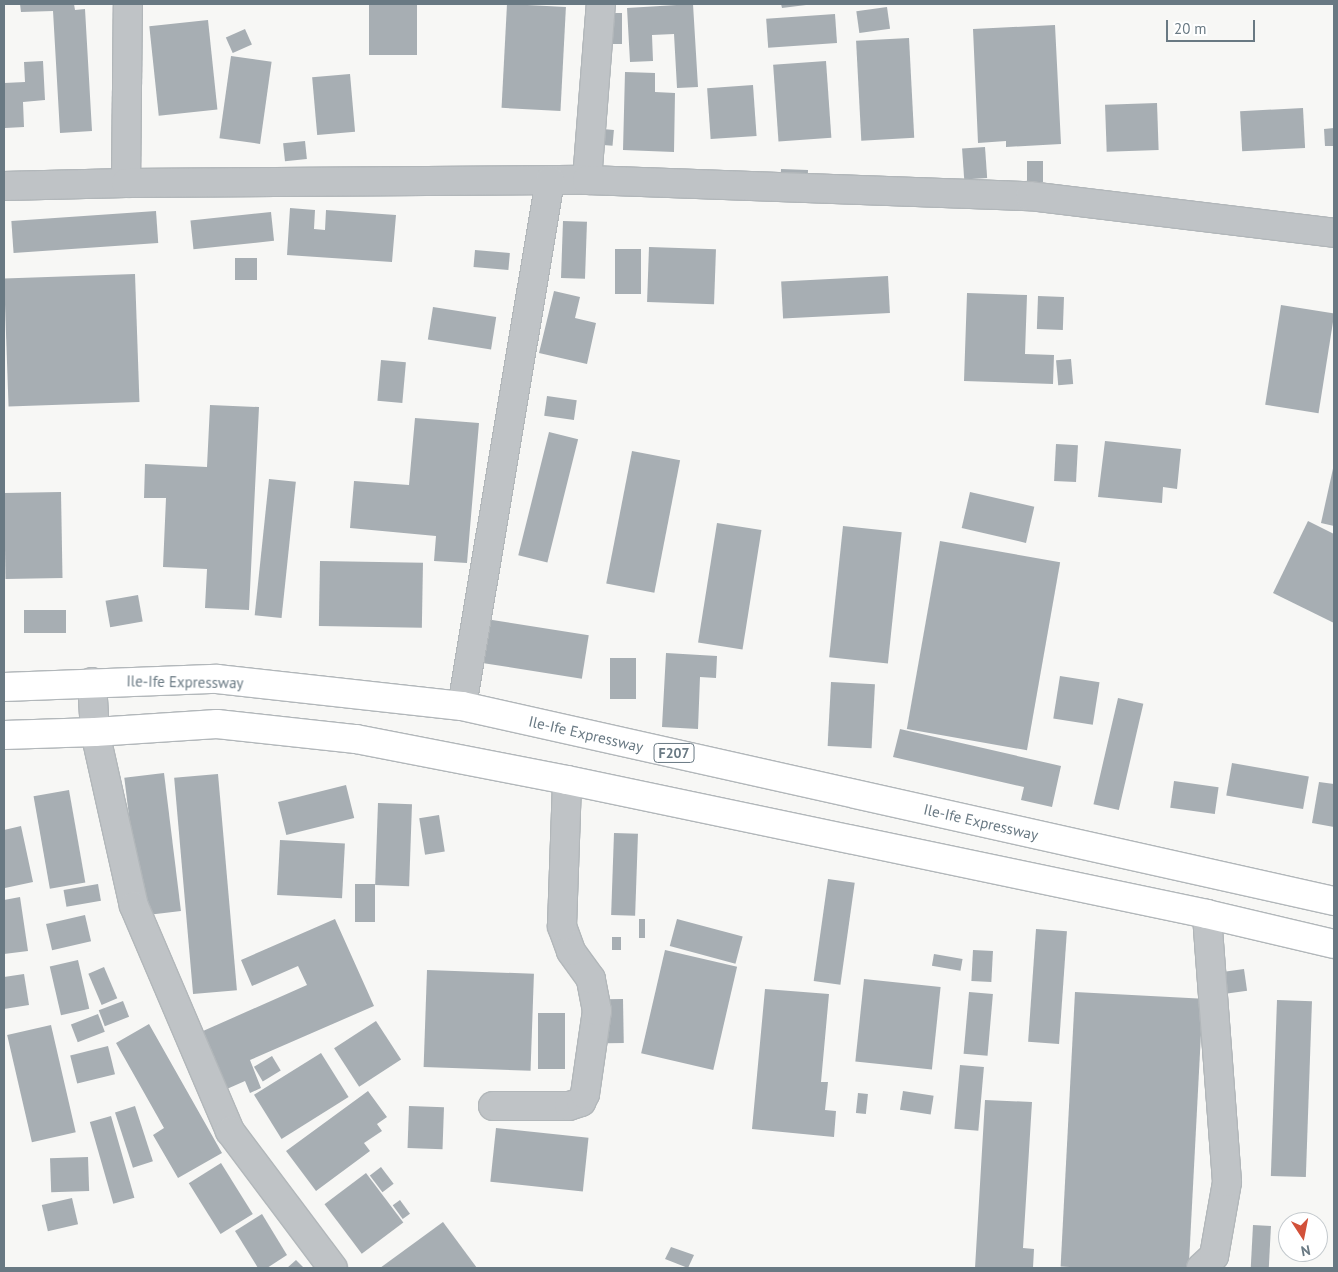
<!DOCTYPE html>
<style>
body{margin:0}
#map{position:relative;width:1338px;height:1272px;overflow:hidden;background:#f7f7f5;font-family:"PT Sans",sans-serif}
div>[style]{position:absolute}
.building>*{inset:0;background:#a7aeb3;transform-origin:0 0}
.roads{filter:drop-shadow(1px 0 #b2b7ba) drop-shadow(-1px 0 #b2b7ba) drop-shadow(0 1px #b2b7ba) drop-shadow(0 -1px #b2b7ba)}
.minor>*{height:28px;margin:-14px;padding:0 14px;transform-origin:14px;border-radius:14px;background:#bfc3c6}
.major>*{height:28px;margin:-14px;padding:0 14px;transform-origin:14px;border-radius:14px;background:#fff}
span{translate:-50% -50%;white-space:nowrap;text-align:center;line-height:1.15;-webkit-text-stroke:5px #fff;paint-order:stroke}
.shield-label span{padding:1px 4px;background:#fff;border:1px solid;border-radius:4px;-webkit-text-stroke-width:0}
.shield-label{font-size:14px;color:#697983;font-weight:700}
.street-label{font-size:15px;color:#697983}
.frame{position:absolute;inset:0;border:5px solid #697983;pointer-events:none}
.north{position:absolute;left:1278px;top:1212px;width:50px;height:50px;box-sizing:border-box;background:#fff;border:1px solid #c3c9cd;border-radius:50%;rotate:169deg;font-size:14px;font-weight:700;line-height:20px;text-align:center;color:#697983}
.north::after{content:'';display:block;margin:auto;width:18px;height:22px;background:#d2513a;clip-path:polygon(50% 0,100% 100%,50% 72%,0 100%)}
.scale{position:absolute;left:1166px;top:20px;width:89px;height:22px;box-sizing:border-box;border:2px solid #697983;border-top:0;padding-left:6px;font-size:15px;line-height:18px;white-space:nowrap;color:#697983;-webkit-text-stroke:4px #fff;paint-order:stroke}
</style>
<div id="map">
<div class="building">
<i style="clip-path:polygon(20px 4px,74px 4px,75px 10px,85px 9px,92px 131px,60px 133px,53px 11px,21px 12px)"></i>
<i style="left:369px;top:4px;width:48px;height:51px"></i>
<i style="left:507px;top:4px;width:59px;height:104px;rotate:3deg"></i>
<i style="clip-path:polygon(693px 4px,698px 87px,677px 88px,674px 34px,652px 35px,653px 61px,630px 62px,627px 8px)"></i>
<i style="clip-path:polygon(781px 4px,806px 4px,806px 5px,782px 8px)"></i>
<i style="left:887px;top:7px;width:22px;height:31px;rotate:82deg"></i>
<i style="left:605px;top:13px;width:17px;height:31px"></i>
<i style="left:835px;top:14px;width:29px;height:69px;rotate:86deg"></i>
<i style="left:208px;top:20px;width:90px;height:59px;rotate:84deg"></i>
<i style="clip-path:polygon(1055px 25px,1061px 144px,1006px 147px,1006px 141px,978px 143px,973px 29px)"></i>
<i style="left:245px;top:29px;width:17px;height:21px;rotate:66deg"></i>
<i style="left:909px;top:38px;width:100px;height:53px;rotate:87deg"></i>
<i style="left:231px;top:56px;width:41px;height:83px;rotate:8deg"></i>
<i style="clip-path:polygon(43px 61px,45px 100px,23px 102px,24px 127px,5px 128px,4px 83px,25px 82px,24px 62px)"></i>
<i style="left:826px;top:61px;width:77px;height:53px;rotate:86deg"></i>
<i style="clip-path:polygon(625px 72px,655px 73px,655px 92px,675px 93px,674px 152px,623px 150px)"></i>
<i style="left:350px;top:74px;width:58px;height:38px;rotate:85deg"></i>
<i style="left:753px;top:85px;width:51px;height:46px;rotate:86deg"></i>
<i style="left:1157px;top:103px;width:47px;height:52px;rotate:88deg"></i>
<i style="left:1303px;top:108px;width:40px;height:63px;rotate:87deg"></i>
<i style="left:592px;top:128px;width:22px;height:16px;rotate:5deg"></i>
<i style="clip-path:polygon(1334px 128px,1334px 146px,1325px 146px,1324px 129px)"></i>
<i style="left:305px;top:141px;width:18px;height:22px;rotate:84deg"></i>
<i style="left:985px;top:147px;width:31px;height:23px;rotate:86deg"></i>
<i style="left:1027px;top:161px;width:16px;height:21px"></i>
<i style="left:781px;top:169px;width:27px;height:15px;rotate:2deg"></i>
<i style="clip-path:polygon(290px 208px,315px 210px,314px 229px,325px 230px,326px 210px,396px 215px,392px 262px,287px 255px)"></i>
<i style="left:156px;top:211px;width:32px;height:145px;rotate:86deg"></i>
<i style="left:271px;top:212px;width:29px;height:81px;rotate:84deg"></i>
<i style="left:563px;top:221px;width:24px;height:57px;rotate:2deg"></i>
<i style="left:649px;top:247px;width:67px;height:55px;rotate:2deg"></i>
<i style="left:615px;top:249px;width:26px;height:45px"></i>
<i style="left:475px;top:250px;width:35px;height:17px;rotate:5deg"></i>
<i style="left:235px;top:258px;width:22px;height:22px"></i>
<i style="left:135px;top:274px;width:128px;height:131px;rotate:88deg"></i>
<i style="left:888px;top:276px;width:37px;height:107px;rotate:87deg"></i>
<i style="clip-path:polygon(554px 291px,580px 297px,575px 318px,596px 323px,587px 364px,539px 353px)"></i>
<i style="clip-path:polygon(967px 293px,1027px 295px,1025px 354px,1054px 355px,1053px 384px,964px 381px)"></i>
<i style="left:1038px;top:296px;width:26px;height:33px;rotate:2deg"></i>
<i style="left:1281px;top:305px;width:54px;height:101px;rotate:9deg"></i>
<i style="left:433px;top:307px;width:64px;height:33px;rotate:9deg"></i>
<i style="left:1071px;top:359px;width:25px;height:15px;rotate:85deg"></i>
<i style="left:381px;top:360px;width:25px;height:41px;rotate:5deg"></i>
<i style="left:547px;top:396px;width:30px;height:20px;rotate:8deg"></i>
<i style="clip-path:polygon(210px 405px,259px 407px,249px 610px,205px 608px,207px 569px,163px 567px,166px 498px,144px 498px,145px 464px,207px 467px)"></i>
<i style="clip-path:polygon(415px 418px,479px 423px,467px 563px,434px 561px,436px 536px,350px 528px,354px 481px,409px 485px)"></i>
<i style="left:549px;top:432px;width:30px;height:127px;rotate:14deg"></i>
<i style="clip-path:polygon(1105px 441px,1181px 449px,1177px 489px,1163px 487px,1162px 503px,1098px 497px)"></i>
<i style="left:1056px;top:444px;width:22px;height:37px;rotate:3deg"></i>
<i style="left:632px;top:451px;width:49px;height:135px;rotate:11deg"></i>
<i style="clip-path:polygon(1334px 464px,1334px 526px,1321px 523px)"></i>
<i style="left:269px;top:479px;width:27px;height:137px;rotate:6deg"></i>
<i style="left:61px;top:492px;width:86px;height:57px;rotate:89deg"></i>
<i style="left:970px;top:492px;width:66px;height:37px;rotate:13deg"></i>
<i style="clip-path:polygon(1308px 521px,1334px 534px,1334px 623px,1273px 593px)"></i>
<i style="left:717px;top:523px;width:45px;height:121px;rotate:9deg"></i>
<i style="left:843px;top:526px;width:59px;height:132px;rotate:6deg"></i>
<i style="left:940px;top:541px;width:122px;height:191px;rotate:10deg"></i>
<i style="left:320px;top:561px;width:103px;height:65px;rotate:1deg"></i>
<i style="left:138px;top:595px;width:27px;height:33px;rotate:80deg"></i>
<i style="left:66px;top:610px;width:23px;height:42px;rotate:90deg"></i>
<i style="left:486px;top:619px;width:104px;height:44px;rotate:9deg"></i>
<i style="clip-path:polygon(666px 653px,717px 656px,716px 678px,700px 677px,698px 729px,662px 727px)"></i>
<i style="left:610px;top:658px;width:26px;height:41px"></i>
<i style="left:1060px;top:676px;width:40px;height:43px;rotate:9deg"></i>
<i style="left:831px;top:682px;width:44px;height:64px;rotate:3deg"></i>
<i style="left:1118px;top:698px;width:26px;height:109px;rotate:13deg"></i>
<i style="clip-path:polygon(900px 729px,1061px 766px,1052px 807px,1021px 800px,1024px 787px,893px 757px)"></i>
<i style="left:1232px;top:763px;width:78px;height:33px;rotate:10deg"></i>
<i style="left:164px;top:773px;width:139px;height:40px;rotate:83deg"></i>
<i style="left:218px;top:774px;width:217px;height:44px;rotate:85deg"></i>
<i style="left:1174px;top:781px;width:45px;height:27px;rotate:8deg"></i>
<i style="clip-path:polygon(1319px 782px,1334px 784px,1334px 827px,1312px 823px)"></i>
<i style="left:346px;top:785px;width:34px;height:70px;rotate:76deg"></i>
<i style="left:69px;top:790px;width:94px;height:36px;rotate:80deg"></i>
<i style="left:378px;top:803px;width:34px;height:82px;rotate:2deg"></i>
<i style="left:439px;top:815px;width:37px;height:20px;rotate:81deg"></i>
<i style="clip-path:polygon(21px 826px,33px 882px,5px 888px,4px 830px)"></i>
<i style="left:614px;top:833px;width:24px;height:82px;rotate:2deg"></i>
<i style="left:280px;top:840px;width:65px;height:55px;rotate:3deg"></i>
<i style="left:828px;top:879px;width:27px;height:103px;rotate:8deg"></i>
<i style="left:98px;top:884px;width:17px;height:35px;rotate:80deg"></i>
<i style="left:355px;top:884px;width:20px;height:38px"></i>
<i style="clip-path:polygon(20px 897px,28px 951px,4px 954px,4px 900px)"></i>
<i style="left:85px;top:915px;width:27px;height:40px;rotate:77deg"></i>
<i style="clip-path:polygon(335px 919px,374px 1006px,250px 1060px,261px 1088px,250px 1093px,245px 1081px,220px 1092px,194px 1035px,307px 985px,298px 966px,252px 986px,241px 960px)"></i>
<i style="left:639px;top:919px;width:6px;height:19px"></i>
<i style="left:677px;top:919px;width:68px;height:28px;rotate:15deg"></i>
<i style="left:1036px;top:929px;width:31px;height:113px;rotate:4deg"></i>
<i style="left:612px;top:937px;width:9px;height:13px"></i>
<i style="left:665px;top:950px;width:74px;height:106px;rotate:13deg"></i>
<i style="left:973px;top:950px;width:20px;height:31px;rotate:3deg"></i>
<i style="left:934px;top:954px;width:29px;height:12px;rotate:10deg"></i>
<i style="left:78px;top:960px;width:50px;height:29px;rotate:77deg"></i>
<i style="left:104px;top:967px;width:34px;height:17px;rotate:67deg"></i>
<i style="left:1244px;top:969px;width:22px;height:20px;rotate:82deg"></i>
<i style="left:427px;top:970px;width:107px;height:97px;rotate:2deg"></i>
<i style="clip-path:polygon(24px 974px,29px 1005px,4px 1009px,4px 977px)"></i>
<i style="left:864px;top:979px;width:77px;height:83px;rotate:6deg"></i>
<i style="clip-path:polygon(765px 989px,829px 994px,821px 1082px,828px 1082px,825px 1110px,836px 1111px,834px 1137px,752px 1129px)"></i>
<i style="left:969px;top:992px;width:24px;height:62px;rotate:5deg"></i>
<i style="left:1075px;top:992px;width:128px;height:275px;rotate:3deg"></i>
<i style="left:623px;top:999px;width:44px;height:17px;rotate:89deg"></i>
<i style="left:1277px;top:1000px;width:35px;height:176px;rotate:2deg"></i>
<i style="left:123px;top:1001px;width:17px;height:26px;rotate:69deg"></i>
<i style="left:538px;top:1013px;width:27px;height:56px"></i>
<i style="left:98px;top:1014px;width:19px;height:29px;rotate:69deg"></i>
<i style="left:376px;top:1021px;width:46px;height:50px;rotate:57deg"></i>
<i style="clip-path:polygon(149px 1024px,222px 1153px,178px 1178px,153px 1135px,164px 1128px,116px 1043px)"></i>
<i style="left:51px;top:1025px;width:110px;height:45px;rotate:77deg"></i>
<i style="left:108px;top:1046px;width:29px;height:39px;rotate:76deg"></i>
<i style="left:321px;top:1053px;width:52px;height:79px;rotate:58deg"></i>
<i style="left:272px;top:1056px;width:17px;height:21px;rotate:59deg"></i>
<i style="left:960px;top:1065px;width:24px;height:64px;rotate:5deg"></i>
<i style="clip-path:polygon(368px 1091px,387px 1117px,377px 1124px,382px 1131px,364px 1143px,370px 1151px,316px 1191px,286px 1151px)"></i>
<i style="left:903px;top:1091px;width:31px;height:19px;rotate:9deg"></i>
<i style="left:858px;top:1093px;width:10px;height:20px;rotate:6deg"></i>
<i style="clip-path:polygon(985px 1100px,1032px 1102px,1023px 1248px,1034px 1249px,1033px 1268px,975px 1268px)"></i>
<i style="left:135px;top:1106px;width:58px;height:21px;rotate:72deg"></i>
<i style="left:409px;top:1106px;width:35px;height:42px;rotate:2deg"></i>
<i style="left:111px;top:1116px;width:85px;height:22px;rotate:74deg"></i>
<i style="left:496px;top:1128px;width:93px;height:54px;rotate:6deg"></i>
<i style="left:88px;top:1157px;width:34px;height:38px;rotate:88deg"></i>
<i style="left:221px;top:1163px;width:60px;height:38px;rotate:58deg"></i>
<i style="left:381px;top:1167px;width:21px;height:14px;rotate:53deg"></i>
<i style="left:366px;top:1173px;width:62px;height:52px;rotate:53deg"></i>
<i style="left:72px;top:1198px;width:27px;height:31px;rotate:77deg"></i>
<i style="left:400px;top:1200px;width:17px;height:9px;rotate:54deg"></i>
<i style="clip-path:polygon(262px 1214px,287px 1255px,267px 1268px,258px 1268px,235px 1231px)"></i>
<i style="clip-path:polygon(443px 1222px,477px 1268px,380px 1268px)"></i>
<i style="left:1253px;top:1225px;width:18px;height:43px;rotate:3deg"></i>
<i style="clip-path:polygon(671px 1247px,694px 1255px,688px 1268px,665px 1259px)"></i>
<i style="clip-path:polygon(296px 1260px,304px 1268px,287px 1268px)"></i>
</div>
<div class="roads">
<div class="minor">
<i style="left:587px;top:180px;width:177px;rotate:-85.5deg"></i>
<i style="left:126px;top:183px;width:179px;rotate:-89.4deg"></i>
<i style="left:4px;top:186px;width:122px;rotate:-1.4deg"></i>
<i style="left:126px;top:183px;width:461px;rotate:-0.4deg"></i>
<i style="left:587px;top:180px;width:443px;rotate:2.1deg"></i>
<i style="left:1030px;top:196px;width:306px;rotate:6.9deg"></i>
<i style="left:92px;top:682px;width:50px;rotate:86.6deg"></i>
<i style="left:95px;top:732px;width:178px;rotate:77.4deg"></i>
<i style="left:134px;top:906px;width:245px;rotate:66.9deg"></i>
<i style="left:230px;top:1131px;width:171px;rotate:53.1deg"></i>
<i style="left:462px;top:706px;width:533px;rotate:-80.5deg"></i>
<i style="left:493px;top:1106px;width:76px"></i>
<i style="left:569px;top:1106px;width:13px;rotate:-18deg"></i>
<i style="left:581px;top:1102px;width:9px;rotate:-63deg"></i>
<i style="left:585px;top:1094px;width:84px;rotate:-81.8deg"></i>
<i style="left:597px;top:1011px;width:33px;rotate:-101deg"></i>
<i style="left:591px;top:979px;width:34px;rotate:-126deg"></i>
<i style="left:571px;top:951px;width:27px;rotate:-110deg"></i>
<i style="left:562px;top:926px;width:146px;rotate:-88deg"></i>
<i style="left:1201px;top:1268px;width:18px;rotate:-43deg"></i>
<i style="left:1214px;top:1256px;width:75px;rotate:-80deg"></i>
<i style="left:1227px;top:1182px;width:269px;rotate:-94.3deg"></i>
</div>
<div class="major">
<i style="left:4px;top:687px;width:213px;rotate:-2.2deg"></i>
<i style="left:217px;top:679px;width:246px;rotate:6.3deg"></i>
<i style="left:462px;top:706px;width:894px;rotate:12.61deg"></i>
<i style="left:4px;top:735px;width:91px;rotate:-1.9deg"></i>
<i style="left:95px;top:732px;width:122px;rotate:-3.8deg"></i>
<i style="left:217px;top:724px;width:140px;rotate:6.2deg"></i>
<i style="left:356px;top:739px;width:215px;rotate:11deg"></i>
<i style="left:567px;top:780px;width:654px;rotate:11.83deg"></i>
<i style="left:1207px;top:914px;width:130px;rotate:13.3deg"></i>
</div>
</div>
<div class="shield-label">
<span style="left:674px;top:753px">F207</span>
</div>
<div class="street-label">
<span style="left:185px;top:682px;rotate:1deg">Ile-Ife Expressway</span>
<span style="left:586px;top:734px;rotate:13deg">Ile-Ife Expressway</span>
<span style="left:981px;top:822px;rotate:13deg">Ile-Ife Expressway</span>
</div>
<div class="frame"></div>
<div class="north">N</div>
<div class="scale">20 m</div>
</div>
